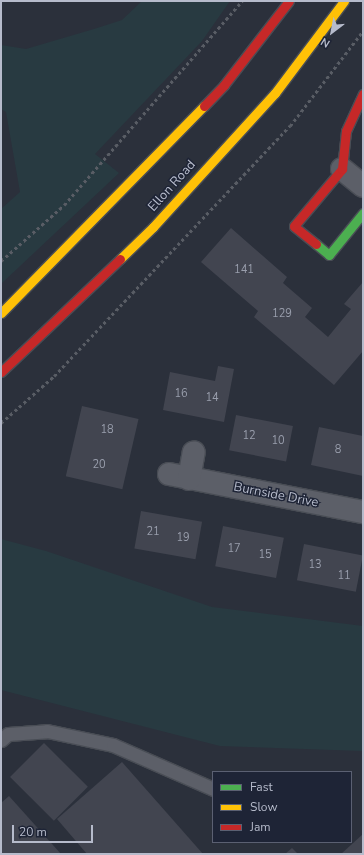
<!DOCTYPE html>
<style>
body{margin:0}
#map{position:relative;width:364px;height:855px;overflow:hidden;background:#2b303b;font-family:"Nunito Sans",sans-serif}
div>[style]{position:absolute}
.green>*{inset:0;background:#283a41}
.building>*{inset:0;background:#424550;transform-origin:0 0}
.path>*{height:2.5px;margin-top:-1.25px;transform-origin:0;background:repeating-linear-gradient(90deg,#595d65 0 3px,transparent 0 6px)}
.roads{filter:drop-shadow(1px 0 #494d55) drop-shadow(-1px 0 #494d55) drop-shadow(0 1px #494d55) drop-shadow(0 -1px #494d55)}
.lane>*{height:13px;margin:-6.5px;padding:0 6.5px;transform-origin:6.5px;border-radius:6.5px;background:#5c5f68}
.street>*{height:22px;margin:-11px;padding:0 11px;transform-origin:11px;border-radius:11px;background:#5c5f68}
.fast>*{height:9px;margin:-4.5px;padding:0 4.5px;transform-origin:4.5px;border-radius:4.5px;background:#4caf50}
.slow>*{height:9px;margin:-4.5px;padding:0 4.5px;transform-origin:4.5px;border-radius:4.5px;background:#ffc107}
.jam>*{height:9px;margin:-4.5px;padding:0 4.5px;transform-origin:4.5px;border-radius:4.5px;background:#c62828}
span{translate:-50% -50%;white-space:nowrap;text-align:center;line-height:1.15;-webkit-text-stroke:3px #1e2436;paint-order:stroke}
.number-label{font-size:11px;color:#999eac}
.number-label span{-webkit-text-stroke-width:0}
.street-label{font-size:13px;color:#b6bbcb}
.frame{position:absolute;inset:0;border:2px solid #b6bbcb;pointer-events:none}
.legend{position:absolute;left:212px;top:771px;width:140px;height:72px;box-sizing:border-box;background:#1e2436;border:1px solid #5b6072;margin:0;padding:5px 7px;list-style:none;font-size:12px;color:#b6bbcb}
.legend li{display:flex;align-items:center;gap:8px;height:20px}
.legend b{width:20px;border:1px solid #5b6072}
.north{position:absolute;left:312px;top:12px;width:40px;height:40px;-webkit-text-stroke:3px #1e2436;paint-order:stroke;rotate:212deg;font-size:11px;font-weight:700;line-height:16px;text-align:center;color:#b6bbcb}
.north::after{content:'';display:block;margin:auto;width:14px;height:18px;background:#b6bbcb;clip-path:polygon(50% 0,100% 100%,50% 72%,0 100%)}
.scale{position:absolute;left:12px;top:825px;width:81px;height:18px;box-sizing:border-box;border:2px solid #b6bbcb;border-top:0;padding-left:5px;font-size:12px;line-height:14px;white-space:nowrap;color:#b6bbcb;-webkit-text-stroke:3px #1e2436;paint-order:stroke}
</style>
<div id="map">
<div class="green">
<i style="clip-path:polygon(142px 1px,230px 1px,202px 41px,95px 154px,119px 173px,1px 284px,1px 209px,20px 192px,6px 112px,1px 109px,1px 45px,26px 49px,94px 29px,122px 20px)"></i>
<i style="clip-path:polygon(1px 539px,46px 551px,212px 607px,363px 626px,363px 751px,220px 746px,1px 690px)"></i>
</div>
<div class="building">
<i style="clip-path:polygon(231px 228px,287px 277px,283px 283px,312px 308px,305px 317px,328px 337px,351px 309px,344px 304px,363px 282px,363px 351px,334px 385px,254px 317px,258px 311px,201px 262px)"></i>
<i style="clip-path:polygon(218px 366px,234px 369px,224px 422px,163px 410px,170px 372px,215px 381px)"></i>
<i style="left:82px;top:406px;width:58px;height:72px;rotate:13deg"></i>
<i style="left:236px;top:415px;width:58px;height:36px;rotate:11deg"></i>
<i style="clip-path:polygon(319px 427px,363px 436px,363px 476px,311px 465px)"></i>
<i style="left:141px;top:511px;width:62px;height:38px;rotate:10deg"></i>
<i style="left:223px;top:526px;width:62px;height:41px;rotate:11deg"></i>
<i style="left:304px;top:544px;width:60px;height:37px;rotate:11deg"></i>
<i style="left:44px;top:743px;width:62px;height:48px;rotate:45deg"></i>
<i style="clip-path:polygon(122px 762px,203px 854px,87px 854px,57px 819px)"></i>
<i style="clip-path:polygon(9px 796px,61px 854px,1px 854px,1px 803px)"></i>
<i style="clip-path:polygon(363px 834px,363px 854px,341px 854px)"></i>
<i style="clip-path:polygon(292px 848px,298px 854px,285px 854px)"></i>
</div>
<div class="path">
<i style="left:1px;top:261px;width:84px;rotate:-41.6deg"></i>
<i style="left:64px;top:205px;width:271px;rotate:-48.9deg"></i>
<i style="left:1px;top:423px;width:71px;rotate:-41.6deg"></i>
<i style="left:54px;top:376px;width:344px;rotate:-46.7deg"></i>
<i style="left:290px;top:126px;width:120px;rotate:-52.5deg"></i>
</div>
<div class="roads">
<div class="lane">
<i style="left:1px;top:740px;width:9px;rotate:-41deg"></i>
<i style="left:8px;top:734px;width:39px;rotate:-4deg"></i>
<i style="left:47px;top:731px;width:67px;rotate:12deg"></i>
<i style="left:113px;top:745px;width:109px;rotate:23.7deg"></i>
</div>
<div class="street">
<i style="left:342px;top:169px;width:27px;rotate:39deg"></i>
<i style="left:169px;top:474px;width:198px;rotate:11.1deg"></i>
<i style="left:189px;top:479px;width:27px;rotate:-80deg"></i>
</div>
<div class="fast">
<i style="left:316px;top:244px;width:17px;rotate:40deg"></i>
<i style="left:329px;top:255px;width:54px;rotate:-51deg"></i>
</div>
<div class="slow">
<i style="left:120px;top:259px;width:46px;rotate:-44.1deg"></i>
<i style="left:153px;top:227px;width:181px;rotate:-47.7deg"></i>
<i style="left:275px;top:93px;width:115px;rotate:-53.1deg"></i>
<i style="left:1px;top:313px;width:290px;rotate:-45.6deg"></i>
</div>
<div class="jam">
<i style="left:204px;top:106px;width:29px;rotate:-46deg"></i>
<i style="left:224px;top:85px;width:106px;rotate:-52.3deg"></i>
<i style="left:316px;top:244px;width:28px;rotate:-141deg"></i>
<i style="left:294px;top:226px;width:75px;rotate:-49.9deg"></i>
<i style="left:342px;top:169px;width:38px;rotate:-84deg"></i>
<i style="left:346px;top:131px;width:41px;rotate:-65.3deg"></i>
<i style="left:1px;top:372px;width:164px;rotate:-43.5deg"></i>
</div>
</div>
<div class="number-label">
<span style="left:244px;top:270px">141</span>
<span style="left:282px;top:314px">129</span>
<span style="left:181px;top:394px">16</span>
<span style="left:212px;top:398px">14</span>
<span style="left:107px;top:430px">18</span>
<span style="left:249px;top:436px">12</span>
<span style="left:278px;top:441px">10</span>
<span style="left:338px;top:450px">8</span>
<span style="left:99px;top:465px">20</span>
<span style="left:153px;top:532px">21</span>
<span style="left:183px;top:538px">19</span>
<span style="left:234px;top:549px">17</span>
<span style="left:265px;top:555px">15</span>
<span style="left:315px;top:565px">13</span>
<span style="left:344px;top:576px">11</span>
</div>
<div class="street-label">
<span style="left:172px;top:186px;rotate:-48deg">Ellon Road</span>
<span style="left:276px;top:495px;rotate:11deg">Burnside Drive</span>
</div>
<div class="frame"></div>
<ul class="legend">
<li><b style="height:5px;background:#4caf50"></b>Fast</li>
<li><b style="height:5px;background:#ffc107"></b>Slow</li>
<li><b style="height:5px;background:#c62828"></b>Jam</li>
</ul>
<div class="north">N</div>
<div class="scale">20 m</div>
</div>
